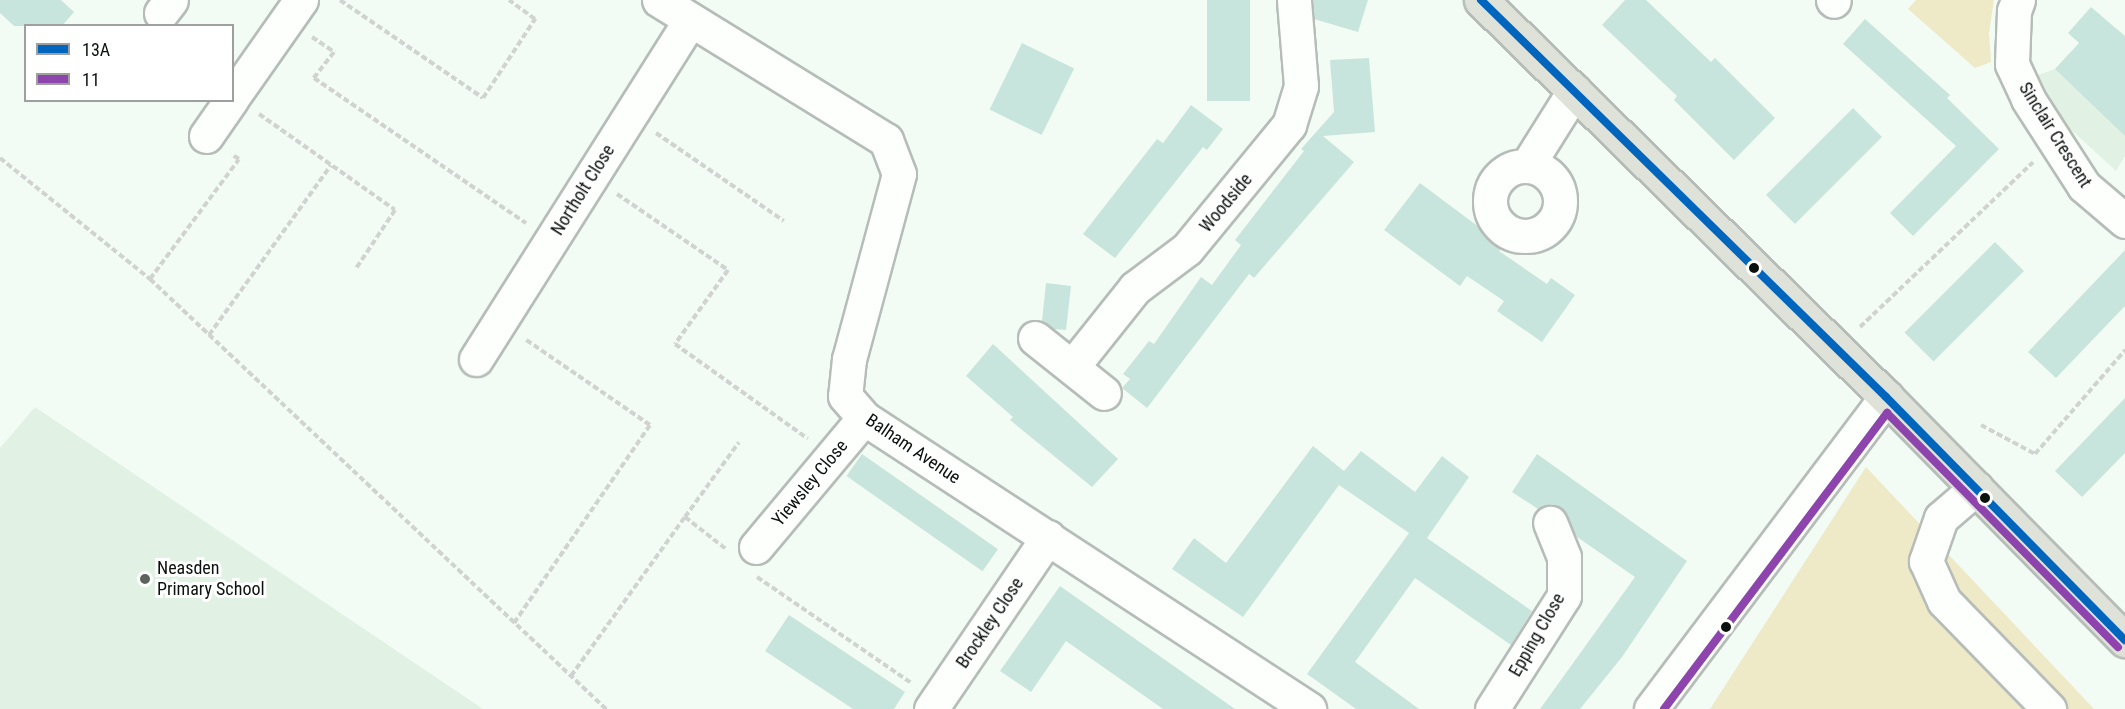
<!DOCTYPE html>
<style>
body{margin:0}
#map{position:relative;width:2125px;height:709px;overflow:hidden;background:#f2fcf4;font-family:"Roboto Condensed",sans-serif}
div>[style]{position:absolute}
.built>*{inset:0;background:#e1f2e4}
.green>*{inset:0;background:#eee9c7}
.building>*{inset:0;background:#c8e5dd;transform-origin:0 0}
.path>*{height:4px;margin-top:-2px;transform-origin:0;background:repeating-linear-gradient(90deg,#d0d3d0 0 6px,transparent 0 9px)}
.roads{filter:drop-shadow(2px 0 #b6bdb8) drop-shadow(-2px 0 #b6bdb8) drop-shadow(0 2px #b6bdb8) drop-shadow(0 -2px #b6bdb8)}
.minor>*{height:33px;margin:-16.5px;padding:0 16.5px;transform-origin:16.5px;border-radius:16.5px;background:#fdfffd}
.minor>.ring{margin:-16.5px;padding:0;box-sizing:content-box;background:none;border:33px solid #fdfffd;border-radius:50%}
.major>*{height:33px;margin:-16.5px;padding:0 16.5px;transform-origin:16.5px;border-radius:16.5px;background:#dee2d9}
.bus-1>*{height:8px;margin:-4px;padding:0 4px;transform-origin:4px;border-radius:4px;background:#0065bd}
.bus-2>*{height:8px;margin:-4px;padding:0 4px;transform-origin:4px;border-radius:4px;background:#8e44ad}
.dots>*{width:16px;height:16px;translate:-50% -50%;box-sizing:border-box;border:3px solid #fff;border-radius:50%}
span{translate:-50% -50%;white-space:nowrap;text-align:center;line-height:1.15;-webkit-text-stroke:6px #fff;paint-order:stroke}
.street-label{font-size:18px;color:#0b110c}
.poi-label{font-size:18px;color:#0b110c}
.left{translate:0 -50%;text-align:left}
.legend{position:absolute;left:24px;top:24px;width:210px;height:78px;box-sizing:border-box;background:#fff;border:2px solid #9da09e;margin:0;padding:8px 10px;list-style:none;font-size:18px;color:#0b110c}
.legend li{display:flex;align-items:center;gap:12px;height:30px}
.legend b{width:30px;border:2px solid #9da09e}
</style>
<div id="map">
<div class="built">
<i style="clip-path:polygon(2069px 54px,2125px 108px,2125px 156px,2116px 171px,2067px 126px,2045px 98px,2038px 75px,2055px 69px)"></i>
<i style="clip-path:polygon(35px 407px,483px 709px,0 709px,0 448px)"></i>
</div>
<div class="green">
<i style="clip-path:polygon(1916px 0,1994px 0,1989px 33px,1991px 62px,1975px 68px,1908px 9px)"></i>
<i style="clip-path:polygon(1866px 467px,2094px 709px,1710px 709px)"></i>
</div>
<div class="building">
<i style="clip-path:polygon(0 0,61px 0,74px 12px,62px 26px,14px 26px,0 13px)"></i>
<i style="left:1207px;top:0;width:43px;height:101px"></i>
<i style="clip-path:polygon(1313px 0,1368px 0,1358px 32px,1314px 19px)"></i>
<i style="clip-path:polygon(1625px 0,1646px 0,1711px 62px,1715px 58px,1775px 118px,1734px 160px,1674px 100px,1677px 96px,1602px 25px)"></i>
<i style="clip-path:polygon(2091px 7px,2125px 36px,2125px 136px,2055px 69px,2079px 43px,2068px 33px)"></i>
<i style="clip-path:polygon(1865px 19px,1950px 95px,1947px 98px,1999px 149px,1913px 236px,1890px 213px,1956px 146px,1843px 44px)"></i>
<i style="left:1022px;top:43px;width:58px;height:74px;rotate:26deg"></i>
<i style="clip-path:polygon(1369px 58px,1375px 132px,1323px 136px,1354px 162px,1254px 278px,1249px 274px,1147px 408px,1122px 388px,1130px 379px,1123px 374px,1149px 341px,1154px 344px,1201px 277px,1212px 285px,1241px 245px,1235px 240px,1304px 151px,1301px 149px,1334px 112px,1330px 60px)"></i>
<i style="clip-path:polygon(1191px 105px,1223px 129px,1207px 150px,1203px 147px,1115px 258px,1083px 234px,1157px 139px,1163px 143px)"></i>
<i style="left:1853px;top:108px;width:41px;height:123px;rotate:45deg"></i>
<i style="clip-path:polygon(1420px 183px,1503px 245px,1499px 251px,1547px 284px,1551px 278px,1575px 295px,1542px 342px,1497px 311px,1504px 301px,1467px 276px,1460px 286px,1384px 230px)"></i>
<i style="left:1995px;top:242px;width:41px;height:128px;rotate:45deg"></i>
<i style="clip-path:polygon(2125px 250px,2125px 306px,2056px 378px,2028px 352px)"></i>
<i style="clip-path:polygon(1046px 283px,1071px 286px,1066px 330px,1053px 329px,1042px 321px)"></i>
<i style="clip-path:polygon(993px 344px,1118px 459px,1092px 487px,1010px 420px,1013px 417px,966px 376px)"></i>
<i style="clip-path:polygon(2125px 398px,2125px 453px,2082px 497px,2055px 471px)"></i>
<i style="clip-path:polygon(1313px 446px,1344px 471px,1361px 451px,1415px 492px,1442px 456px,1469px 477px,1427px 538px,1532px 611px,1511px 645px,1415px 578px,1355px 662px,1419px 709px,1356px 709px,1307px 674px,1409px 533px,1339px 485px,1243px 617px,1172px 569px,1194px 538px,1226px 563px)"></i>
<i style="left:862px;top:454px;width:166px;height:27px;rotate:35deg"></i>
<i style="clip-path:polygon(1537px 454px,1687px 561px,1622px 657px,1580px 709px,1540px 709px,1635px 577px,1577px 537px,1561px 508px,1552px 504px,1538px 509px,1512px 492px)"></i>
<i style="clip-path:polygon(1060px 586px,1235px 709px,1163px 709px,1066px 641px,1031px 692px,1000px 671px)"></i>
<i style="clip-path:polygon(789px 615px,905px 692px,894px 709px,853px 709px,765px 651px)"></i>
</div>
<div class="path">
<i style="left:340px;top:0;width:173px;rotate:34.4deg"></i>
<i style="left:483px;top:98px;width:95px;rotate:-56.6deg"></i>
<i style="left:535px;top:19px;width:32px;rotate:-144deg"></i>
<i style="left:312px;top:37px;width:27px;rotate:34deg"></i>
<i style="left:334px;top:52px;width:33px;rotate:128deg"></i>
<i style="left:314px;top:78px;width:257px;rotate:34.4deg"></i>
<i style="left:259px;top:114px;width:166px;rotate:35.2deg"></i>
<i style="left:395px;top:210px;width:72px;rotate:123.7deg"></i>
<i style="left:656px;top:133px;width:155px;rotate:34.5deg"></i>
<i style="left:0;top:158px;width:193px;rotate:38.9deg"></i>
<i style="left:150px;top:279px;width:627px;rotate:43.32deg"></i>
<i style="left:617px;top:194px;width:135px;rotate:34.4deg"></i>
<i style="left:728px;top:270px;width:91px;rotate:125.6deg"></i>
<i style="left:675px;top:344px;width:163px;rotate:35.5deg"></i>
<i style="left:150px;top:279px;width:149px;rotate:-53.4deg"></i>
<i style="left:239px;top:159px;width:9px;rotate:-148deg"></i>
<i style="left:1860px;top:327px;width:239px;rotate:-43.6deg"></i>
<i style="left:209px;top:335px;width:209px;rotate:-54.3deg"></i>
<i style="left:1981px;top:425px;width:61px;rotate:28.2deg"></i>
<i style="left:2035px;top:454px;width:138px;rotate:-49.1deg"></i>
<i style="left:685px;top:517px;width:92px;rotate:-54.2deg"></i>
<i style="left:757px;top:577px;width:187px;rotate:34.5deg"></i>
<i style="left:514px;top:623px;width:240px;rotate:-55.5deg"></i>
<i style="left:650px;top:425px;width:152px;rotate:-145.5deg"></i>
<i style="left:571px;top:676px;width:196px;rotate:-54.4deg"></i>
<i style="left:685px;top:517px;width:52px;rotate:38deg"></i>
</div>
<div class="roads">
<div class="minor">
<i style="left:659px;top:0;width:267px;rotate:31.7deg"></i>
<i style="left:886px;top:140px;width:36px;rotate:69deg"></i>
<i style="left:899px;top:174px;width:192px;rotate:105.1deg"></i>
<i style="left:849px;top:359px;width:37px;rotate:96deg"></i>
<i style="left:845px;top:396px;width:29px;rotate:49deg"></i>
<i style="left:864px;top:418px;width:532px;rotate:33.18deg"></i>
<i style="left:1833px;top:0;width:1px;rotate:45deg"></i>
<i style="left:2018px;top:0;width:12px;rotate:110deg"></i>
<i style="left:2014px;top:11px;width:53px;rotate:92.2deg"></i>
<i style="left:2012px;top:64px;width:38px;rotate:65deg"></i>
<i style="left:2028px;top:99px;width:103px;rotate:57.2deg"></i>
<i style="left:2084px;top:186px;width:54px;rotate:40.5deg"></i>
<i style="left:161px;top:13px;width:16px;rotate:-52deg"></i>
<i style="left:232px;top:98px;width:120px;rotate:-54.9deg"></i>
<i style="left:206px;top:136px;width:44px;rotate:-55.2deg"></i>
<i class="ring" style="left:1490px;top:166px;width:37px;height:37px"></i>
<i style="left:1527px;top:166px;width:89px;rotate:-57.9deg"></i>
<i style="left:1035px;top:338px;width:88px;rotate:38.6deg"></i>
<i style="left:476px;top:359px;width:400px;rotate:-57.7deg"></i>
<i style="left:1072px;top:367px;width:101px;rotate:-51.4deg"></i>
<i style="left:1135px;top:288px;width:65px;rotate:-36.9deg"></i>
<i style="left:1187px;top:249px;width:161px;rotate:-50.6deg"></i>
<i style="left:1289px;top:125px;width:41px;rotate:-72.9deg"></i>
<i style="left:1301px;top:86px;width:86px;rotate:-94.7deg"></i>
<i style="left:1976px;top:488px;width:46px;rotate:139.4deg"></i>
<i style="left:1941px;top:518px;width:46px;rotate:109.2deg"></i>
<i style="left:1926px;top:561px;width:44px;rotate:65.8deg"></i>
<i style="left:1944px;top:601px;width:151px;rotate:45.8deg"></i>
<i style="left:756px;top:547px;width:168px;rotate:-50.1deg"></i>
<i style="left:931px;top:709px;width:208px;rotate:-55.8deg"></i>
<i style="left:1492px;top:709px;width:134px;rotate:-57.5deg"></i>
<i style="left:1564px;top:596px;width:39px;rotate:-90deg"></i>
<i style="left:1564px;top:557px;width:37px;rotate:-112deg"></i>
<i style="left:1651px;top:709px;width:391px;rotate:-53deg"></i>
</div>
<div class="major">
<i style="left:1481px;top:0;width:567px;rotate:44.43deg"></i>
<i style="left:1886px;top:397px;width:341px;rotate:45.5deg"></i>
</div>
</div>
<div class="bus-1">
<i style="left:1481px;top:0;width:567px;rotate:44.43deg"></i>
<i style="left:1886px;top:397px;width:341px;rotate:45.5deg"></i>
</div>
<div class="bus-2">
<i style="left:1664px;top:709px;width:371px;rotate:-53deg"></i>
<i style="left:1887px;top:413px;width:329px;rotate:45.4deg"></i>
</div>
<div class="dots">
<i style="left:1754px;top:268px;background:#0b110c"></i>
<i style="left:1985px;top:498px;background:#0b110c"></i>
<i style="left:145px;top:579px;background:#5c635d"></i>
<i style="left:1726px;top:627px;background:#0b110c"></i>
</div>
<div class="street-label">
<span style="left:2055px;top:135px;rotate:58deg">Sinclair Crescent</span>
<span style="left:583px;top:190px;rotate:-58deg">Northolt Close</span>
<span style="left:1226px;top:203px;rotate:-50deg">Woodside</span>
<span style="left:913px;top:449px;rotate:34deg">Balham Avenue</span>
<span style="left:810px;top:483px;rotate:-50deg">Yiewsley Close</span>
<span style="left:990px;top:623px;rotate:-56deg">Brockley Close</span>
<span style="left:1537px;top:635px;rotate:-60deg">Epping Close</span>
</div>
<div class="poi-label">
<span class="left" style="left:157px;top:579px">Neasden<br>Primary School</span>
</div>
<ul class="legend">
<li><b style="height:8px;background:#0065bd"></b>13A</li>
<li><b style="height:8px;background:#8e44ad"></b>11</li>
</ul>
</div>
